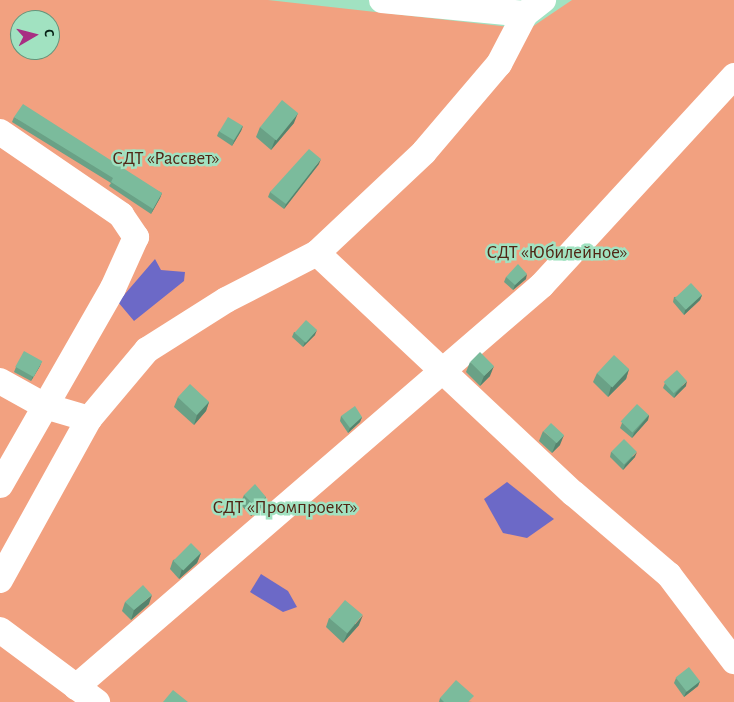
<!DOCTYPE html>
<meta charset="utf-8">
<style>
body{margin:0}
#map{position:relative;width:734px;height:702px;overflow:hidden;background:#a1e2c1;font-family:"Alegreya Sans",sans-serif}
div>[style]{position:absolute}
.green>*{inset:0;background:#f2a180}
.water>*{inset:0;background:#6c69c7}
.minor>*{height:26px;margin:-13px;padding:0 13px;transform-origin:13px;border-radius:13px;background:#fff}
.wall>*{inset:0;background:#6aa186}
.shaded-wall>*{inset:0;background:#56836d}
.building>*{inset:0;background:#7bbb9c;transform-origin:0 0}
span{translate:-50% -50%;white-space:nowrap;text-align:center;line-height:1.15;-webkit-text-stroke:5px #a1e2c1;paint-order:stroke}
.park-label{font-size:19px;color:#502615}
.north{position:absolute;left:10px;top:10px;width:50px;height:50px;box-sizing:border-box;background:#a1e2c1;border:1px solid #63957c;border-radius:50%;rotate:82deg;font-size:14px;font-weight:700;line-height:20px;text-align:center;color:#062115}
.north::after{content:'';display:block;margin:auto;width:18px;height:22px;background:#a82e83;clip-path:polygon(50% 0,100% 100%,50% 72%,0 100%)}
</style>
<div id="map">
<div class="green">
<i style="clip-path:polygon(evenodd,0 0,268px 0,529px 29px,572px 0,734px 0,734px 702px,0 702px,0 0,20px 20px,50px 20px,50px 50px,20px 50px,20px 20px)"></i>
</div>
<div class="water">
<i style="clip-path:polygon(155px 259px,161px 270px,185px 272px,184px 281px,134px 321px,118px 302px)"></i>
<i style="clip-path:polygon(507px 482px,554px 519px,527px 538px,503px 533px,484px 499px)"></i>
<i style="clip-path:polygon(261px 574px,288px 591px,297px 607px,283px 612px,250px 592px)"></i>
</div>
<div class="minor">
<i style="left:382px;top:0;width:144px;rotate:5.6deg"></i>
<i style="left:525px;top:14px;width:23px;rotate:-38deg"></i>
<i style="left:0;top:132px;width:147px;rotate:34.4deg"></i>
<i style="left:121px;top:215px;width:27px;rotate:56deg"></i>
<i style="left:136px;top:237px;width:56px;rotate:114.3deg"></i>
<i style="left:113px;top:288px;width:227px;rotate:119.8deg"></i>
<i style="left:317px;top:253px;width:351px;rotate:43.2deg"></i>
<i style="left:573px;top:493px;width:126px;rotate:40.5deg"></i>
<i style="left:669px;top:575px;width:108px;rotate:52.9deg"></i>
<i style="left:0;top:381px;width:51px;rotate:29.1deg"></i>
<i style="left:45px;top:406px;width:46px;rotate:16.5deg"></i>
<i style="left:0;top:580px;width:184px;rotate:-61.1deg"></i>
<i style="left:89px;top:419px;width:90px;rotate:-50deg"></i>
<i style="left:147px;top:350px;width:93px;rotate:-32.3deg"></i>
<i style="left:226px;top:300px;width:102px;rotate:-27.3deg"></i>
<i style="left:317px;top:253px;width:147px;rotate:-43.3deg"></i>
<i style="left:424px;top:152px;width:116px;rotate:-49.6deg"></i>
<i style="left:499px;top:64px;width:56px;rotate:-62.5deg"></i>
<i style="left:0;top:630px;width:121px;rotate:36.6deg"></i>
<i style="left:76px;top:687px;width:615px;rotate:-40.78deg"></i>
<i style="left:542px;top:285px;width:284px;rotate:-47.4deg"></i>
</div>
<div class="wall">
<i style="clip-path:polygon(14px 117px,162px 193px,160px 198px,151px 214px,109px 186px,111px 183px,12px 122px)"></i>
<i style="clip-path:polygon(294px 123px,271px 150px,256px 137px,260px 127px)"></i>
<i style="clip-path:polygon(243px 126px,241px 131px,232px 146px,217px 136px,219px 131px)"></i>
<i style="clip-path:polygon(319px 164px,284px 209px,268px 197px,270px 192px)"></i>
<i style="clip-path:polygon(506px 277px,526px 279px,513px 290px,504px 282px)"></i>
<i style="clip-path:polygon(702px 295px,700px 300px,684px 315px,673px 302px,674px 297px)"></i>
<i style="clip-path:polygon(294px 332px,315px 335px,303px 347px,292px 337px)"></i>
<i style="clip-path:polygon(470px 362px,490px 376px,480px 386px,466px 372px)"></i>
<i style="clip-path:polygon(40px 366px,31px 381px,14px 372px,16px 367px)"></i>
<i style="clip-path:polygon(629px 369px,626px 379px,608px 397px,593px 382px,597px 373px)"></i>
<i style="clip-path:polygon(665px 383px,686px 386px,674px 398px,663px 388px)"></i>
<i style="clip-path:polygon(178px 397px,209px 402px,206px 411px,194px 425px,174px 407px)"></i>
<i style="clip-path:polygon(649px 415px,648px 420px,632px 438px,620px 428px,622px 423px)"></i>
<i style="clip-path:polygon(341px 416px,362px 417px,360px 422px,348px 433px,340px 421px)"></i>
<i style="clip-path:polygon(543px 431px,560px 445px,552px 453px,539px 441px)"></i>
<i style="clip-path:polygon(611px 452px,635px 457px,623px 470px,610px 457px)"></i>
<i style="clip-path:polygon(244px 495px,266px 497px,263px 506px,251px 516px,240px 504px)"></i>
<i style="clip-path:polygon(201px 553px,197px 563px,179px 579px,170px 569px,173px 560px)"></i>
<i style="clip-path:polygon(125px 602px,149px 604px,131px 620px,122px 611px)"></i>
<i style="clip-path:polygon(329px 618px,359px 625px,343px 643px,326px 627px)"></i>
<i style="clip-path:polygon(676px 678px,700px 681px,698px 686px,684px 697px,674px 683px)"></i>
<i style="clip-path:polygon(440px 698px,472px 702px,439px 702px)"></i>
</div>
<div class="shaded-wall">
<i style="clip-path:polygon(298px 113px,294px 123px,271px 150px,275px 140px)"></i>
<i style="clip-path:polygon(243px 126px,241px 131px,232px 146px,234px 141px)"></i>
<i style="clip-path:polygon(321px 159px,319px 164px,284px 209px,286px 204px)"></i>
<i style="clip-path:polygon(162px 193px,160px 198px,151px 214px,153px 209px)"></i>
<i style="clip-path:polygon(527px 274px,526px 279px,513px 290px,515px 285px)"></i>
<i style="clip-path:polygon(702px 295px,700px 300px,684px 315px,685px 310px)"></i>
<i style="clip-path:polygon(317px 330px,315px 335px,303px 347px,305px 342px)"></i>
<i style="clip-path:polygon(42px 361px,40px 366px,31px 381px,33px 376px)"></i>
<i style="clip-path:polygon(494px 366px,490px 376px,480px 386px,484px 376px)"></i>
<i style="clip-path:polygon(629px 369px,626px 379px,608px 397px,611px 387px)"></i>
<i style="clip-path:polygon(687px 381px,686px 386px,674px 398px,676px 393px)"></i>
<i style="clip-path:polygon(209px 402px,206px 411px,194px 425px,197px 415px)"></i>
<i style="clip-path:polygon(649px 415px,648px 420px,632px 438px,634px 433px)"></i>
<i style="clip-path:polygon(362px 417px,360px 422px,348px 433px,350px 428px)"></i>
<i style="clip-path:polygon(564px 435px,560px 445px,552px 453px,556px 443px)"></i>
<i style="clip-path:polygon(637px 452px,635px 457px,623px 470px,625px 465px)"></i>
<i style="clip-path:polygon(266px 497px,263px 506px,251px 516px,255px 506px)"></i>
<i style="clip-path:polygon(201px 553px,197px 563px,179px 579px,182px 569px)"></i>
<i style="clip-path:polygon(152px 595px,149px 604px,131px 620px,134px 610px)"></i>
<i style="clip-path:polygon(363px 615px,359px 625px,343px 643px,347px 634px)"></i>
<i style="clip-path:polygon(700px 681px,698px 686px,684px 697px,686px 692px)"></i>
</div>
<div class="building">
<i style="left:282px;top:100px;width:21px;height:35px;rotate:39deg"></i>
<i style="clip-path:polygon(23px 104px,162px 193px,153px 209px,111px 182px,113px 178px,14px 117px)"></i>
<i style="left:228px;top:117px;width:17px;height:17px;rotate:31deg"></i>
<i style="clip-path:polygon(309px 149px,321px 159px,286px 204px,270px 192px)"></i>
<i style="clip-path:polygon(518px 264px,527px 274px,515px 285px,506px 277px)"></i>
<i style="left:691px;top:283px;width:16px;height:22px;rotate:47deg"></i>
<i style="left:306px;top:320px;width:15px;height:17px;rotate:42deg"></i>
<i style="left:24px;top:351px;width:21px;height:18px;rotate:29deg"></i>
<i style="left:480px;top:352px;width:20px;height:14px;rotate:45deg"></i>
<i style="left:614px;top:355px;width:21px;height:25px;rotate:43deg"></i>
<i style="left:677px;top:370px;width:15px;height:18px;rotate:48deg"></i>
<i style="left:190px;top:384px;width:26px;height:18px;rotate:43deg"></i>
<i style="left:637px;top:404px;width:16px;height:24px;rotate:43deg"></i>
<i style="clip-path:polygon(355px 406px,362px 417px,350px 428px,341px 416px)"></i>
<i style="left:551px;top:423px;width:18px;height:11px;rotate:43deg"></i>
<i style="left:624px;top:439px;width:18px;height:18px;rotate:45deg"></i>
<i style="clip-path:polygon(255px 484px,266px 497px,255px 506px,244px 495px)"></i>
<i style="left:191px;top:543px;width:14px;height:25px;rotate:45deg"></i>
<i style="clip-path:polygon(143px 585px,152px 595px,134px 610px,125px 602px)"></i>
<i style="left:345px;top:600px;width:23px;height:24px;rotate:40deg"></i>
<i style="left:689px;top:667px;width:18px;height:17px;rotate:52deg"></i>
<i style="clip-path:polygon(456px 680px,474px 696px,468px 702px,444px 702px,440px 698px)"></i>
<i style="clip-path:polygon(173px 690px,188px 702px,163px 702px)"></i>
</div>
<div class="park-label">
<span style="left:166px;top:159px">СДТ «Рассвет»</span>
<span style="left:557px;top:253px">СДТ «Юбилейное»</span>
<span style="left:285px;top:508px">СДТ «Промпроект»</span>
</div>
<div class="north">С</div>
</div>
